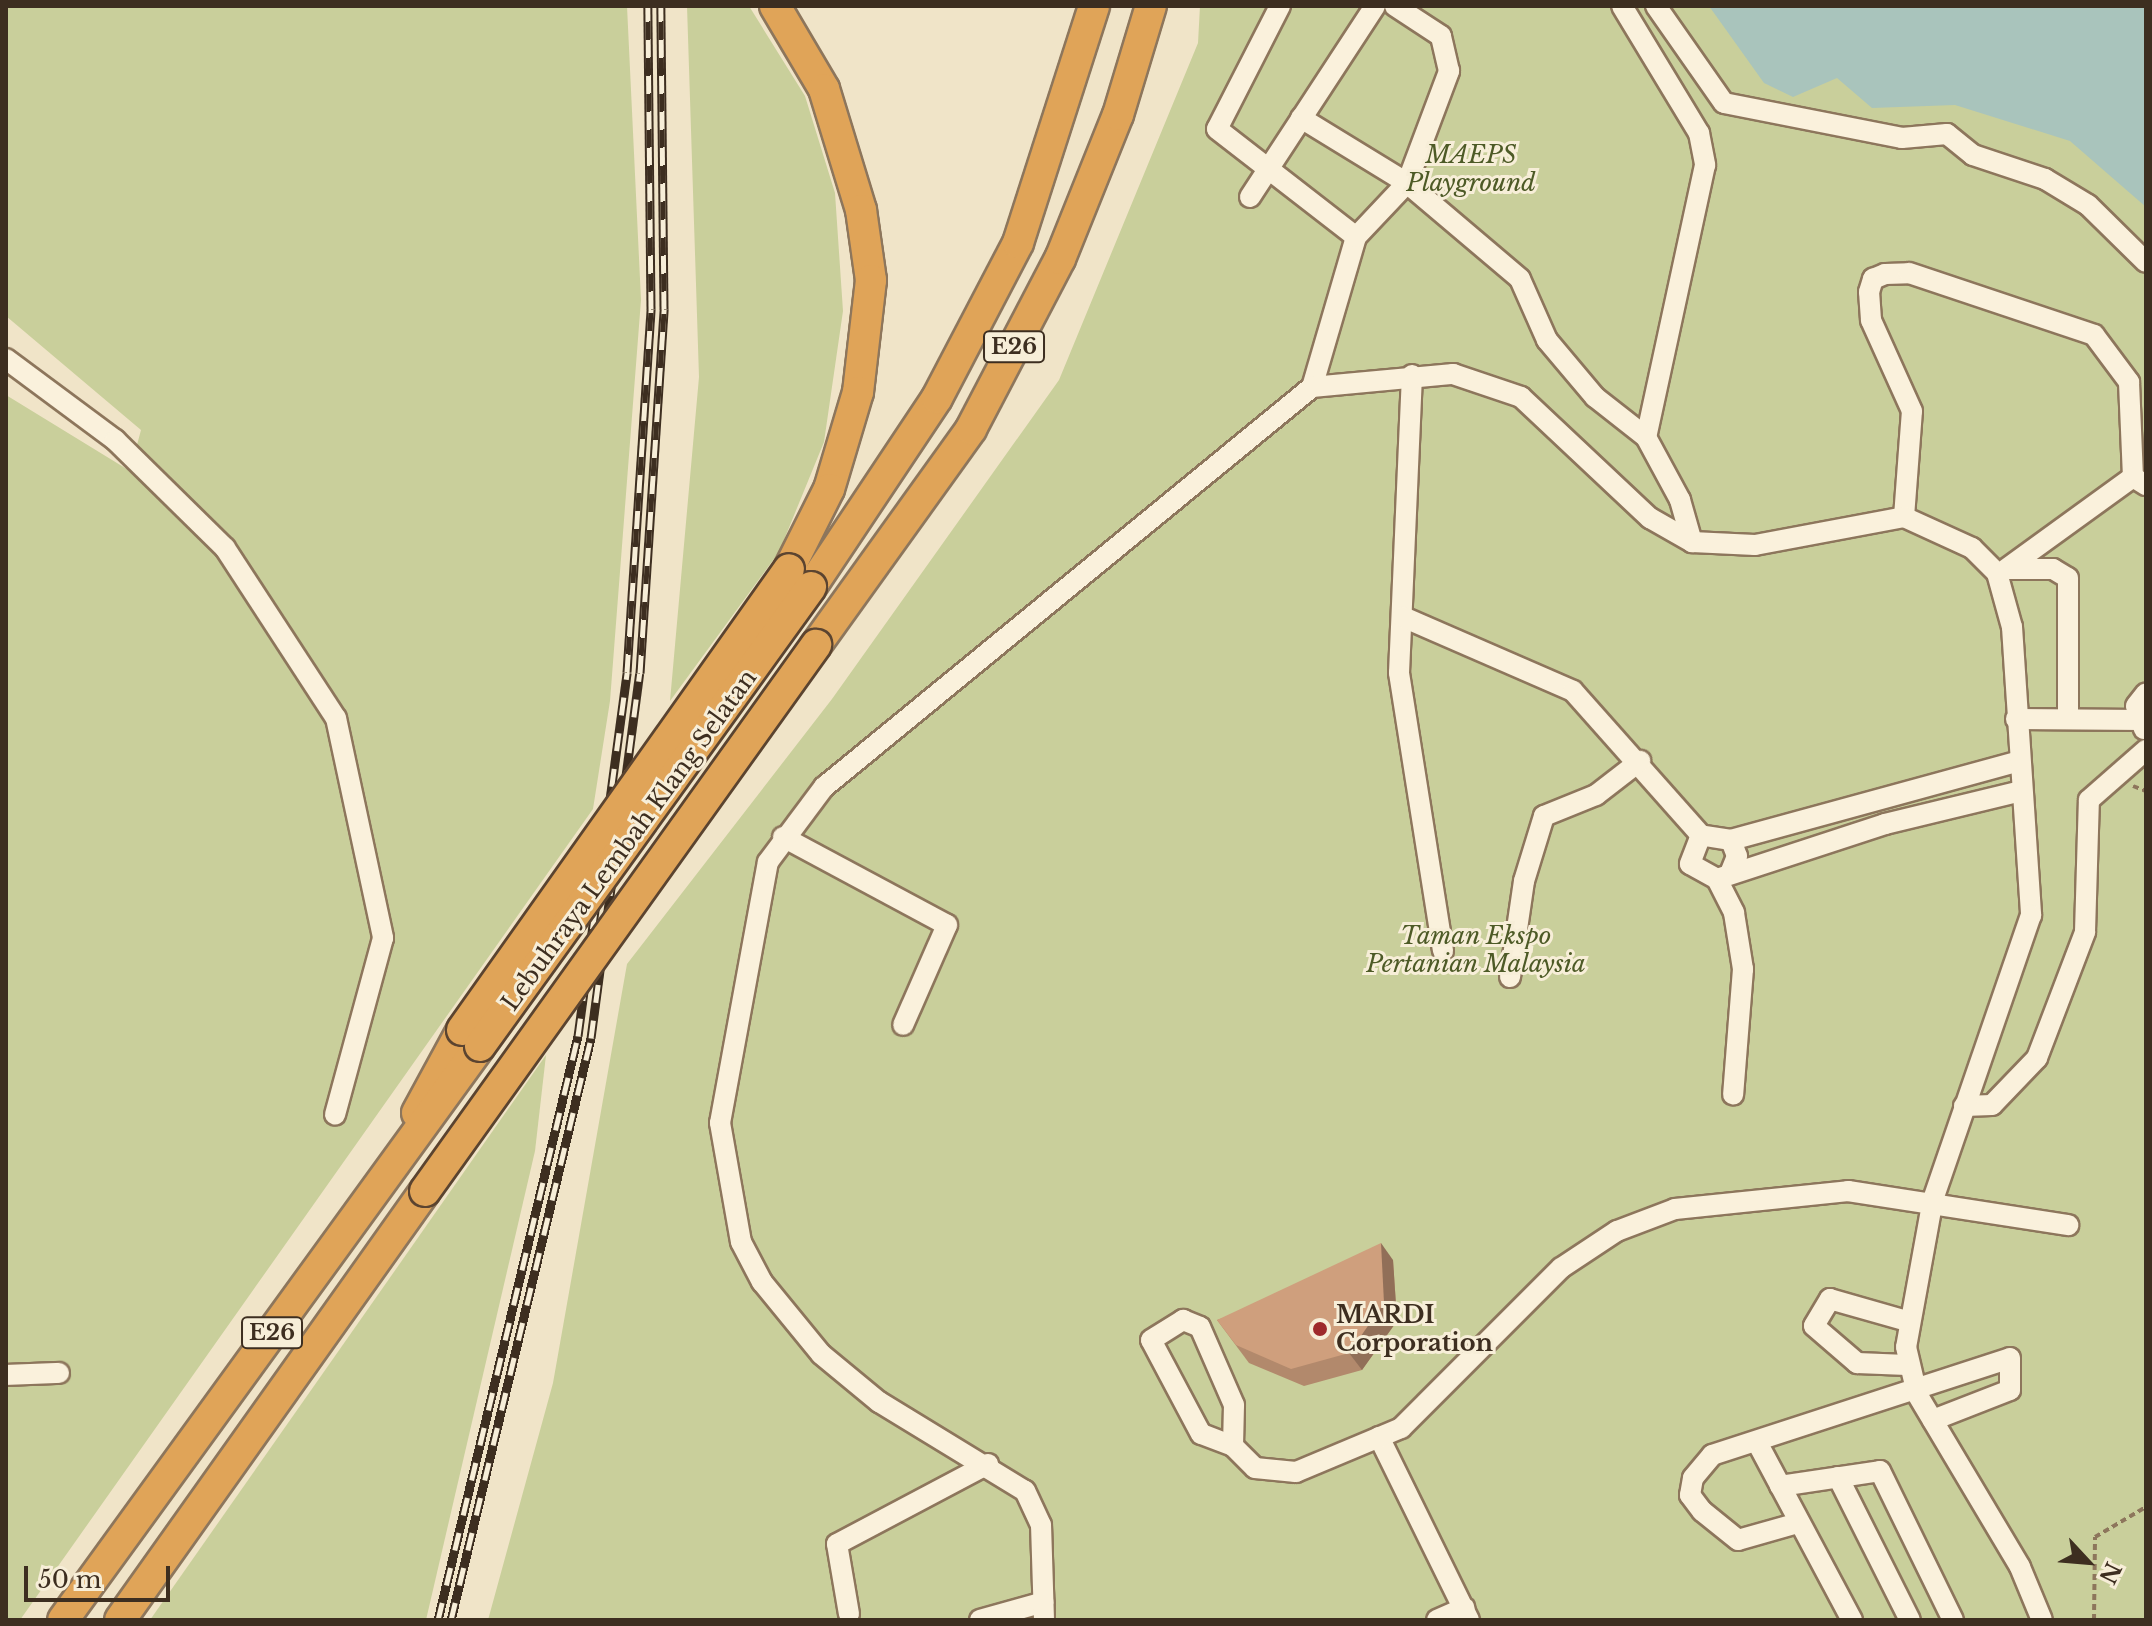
<!DOCTYPE html>
<style>
body{margin:0}
#map{position:relative;width:2152px;height:1626px;overflow:hidden;background:#f0e4c8;font-family:"Libre Baskerville",serif}
div>[style]{position:absolute}
.green>*{inset:0;background:#c9cf9b}
.water>*{inset:0;background:#a9c4bc}
.path>*{height:4px;margin-top:-2px;transform-origin:0;background:repeating-linear-gradient(90deg,#8d765c 0 6px,transparent 0 10px)}
.roads{filter:drop-shadow(2px 0 #8d765c) drop-shadow(-2px 0 #8d765c) drop-shadow(0 2px #8d765c) drop-shadow(0 -2px #8d765c)}
.minor>*{height:20px;margin:-10px;padding:0 10px;transform-origin:10px;border-radius:10px;background:#faf1dc}
.highway>*{height:30px;margin:-15px;padding:0 15px;transform-origin:15px;border-radius:15px;background:#e0a458}
.rail>*{height:9px;margin-top:-4.5px;transform-origin:0;background:repeating-linear-gradient(90deg,#f7eed8 0 18px,#3d2e20 0 36px);box-sizing:border-box;border-block:2px solid #3d2e20}
.bridges{filter:drop-shadow(2px 0 #5b4430) drop-shadow(-2px 0 #5b4430) drop-shadow(0 2px #5b4430) drop-shadow(0 -2px #5b4430)}
.highway-bridge>*{height:30px;margin:-15px;padding:0 15px;transform-origin:15px;border-radius:15px;background:#e0a458}
.wall>*{inset:0;background:#b2896c}
.shaded-wall>*{inset:0;background:#916f58}
.building>*{inset:0;background:#cf9f7d}
.dots>*{width:22px;height:22px;translate:-50% -50%;box-sizing:border-box;border:4px solid #f7eed8;border-radius:50%}
span{translate:-50% -50%;white-space:nowrap;text-align:center;line-height:1.15;-webkit-text-stroke:6px #f7eed8;paint-order:stroke}
.shield-label span{padding:2px 6px;background:#f7eed8;border:2px solid;border-radius:6px;-webkit-text-stroke-width:0}
.shield-label{font-size:22px;color:#3d2e20;font-weight:700}
.park-label{font-size:24px;color:#4d5a26;font-style:italic}
.street-label{font-size:24px;color:#3d2e20}
.poi-label{font-size:24px;color:#3d2e20;font-weight:700}
.left{translate:0 -50%;text-align:left}
.frame{position:absolute;inset:0;border:8px solid #3d2e20;pointer-events:none}
.north{position:absolute;left:2048px;top:1522px;width:80px;height:80px;-webkit-text-stroke:6px #f7eed8;paint-order:stroke;rotate:116deg;font-size:22px;font-weight:700;line-height:32px;text-align:center;color:#3d2e20}
.north::after{content:'';display:block;margin:auto;width:28px;height:36px;background:#3d2e20;clip-path:polygon(50% 0,100% 100%,50% 72%,0 100%)}
.scale{position:absolute;left:24px;top:1566px;width:146px;height:36px;box-sizing:border-box;border:4px solid #3d2e20;border-top:0;padding-left:10px;font-size:24px;line-height:28px;white-space:nowrap;color:#3d2e20;-webkit-text-stroke:6px #f7eed8;paint-order:stroke}
</style>
<div id="map">
<div class="green">
<i style="clip-path:polygon(6px 6px,627px 6px,641px 300px,610px 701px,593px 809px,20px 1620px,6px 1620px,6px 395px,130px 471px,141px 430px,6px 316px)"></i>
<i style="clip-path:polygon(687px 6px,749px 6px,805px 96px,835px 193px,843px 311px,824px 442px,779px 552px,670px 701px,699px 377px)"></i>
<i style="clip-path:polygon(1200px 6px,2146px 6px,2146px 1620px,488px 1620px,553px 1383px,627px 964px,832px 699px,1059px 380px,1198px 43px)"></i>
<i style="clip-path:polygon(546px 1055px,535px 1151px,426px 1620px,150px 1620px)"></i>
</div>
<div class="water">
<i style="clip-path:polygon(1709px 6px,2146px 6px,2146px 207px,2070px 141px,1955px 105px,1872px 108px,1837px 78px,1793px 97px,1764px 83px)"></i>
</div>
<div class="path">
<i style="left:2133px;top:786px;width:14px;rotate:21deg"></i>
<i style="left:2094px;top:1620px;width:83px;rotate:-89.3deg"></i>
<i style="left:2095px;top:1537px;width:59px;rotate:-30.5deg"></i>
</div>
<div class="roads">
<div class="minor">
<i style="left:1280px;top:6px;width:138px;rotate:117.1deg"></i>
<i style="left:1217px;top:129px;width:176px;rotate:37.8deg"></i>
<i style="left:1356px;top:237px;width:156px;rotate:106.3deg"></i>
<i style="left:1622px;top:6px;width:149px;rotate:58.8deg"></i>
<i style="left:1699px;top:133px;width:33px;rotate:79deg"></i>
<i style="left:1705px;top:165px;width:278px;rotate:102.2deg"></i>
<i style="left:1656px;top:6px;width:118px;rotate:55deg"></i>
<i style="left:1724px;top:103px;width:181px;rotate:11.1deg"></i>
<i style="left:1902px;top:138px;width:45px;rotate:-5.1deg"></i>
<i style="left:1947px;top:134px;width:33px;rotate:39deg"></i>
<i style="left:1973px;top:155px;width:76px;rotate:18.4deg"></i>
<i style="left:2045px;top:179px;width:50px;rotate:31.2deg"></i>
<i style="left:2088px;top:205px;width:81px;rotate:44.5deg"></i>
<i style="left:1301px;top:118px;width:124px;rotate:31.5deg"></i>
<i style="left:1407px;top:183px;width:148px;rotate:40.3deg"></i>
<i style="left:1520px;top:279px;width:67px;rotate:66.1deg"></i>
<i style="left:1547px;top:340px;width:75px;rotate:49.9deg"></i>
<i style="left:1595px;top:397px;width:65px;rotate:38.1deg"></i>
<i style="left:1646px;top:437px;width:72px;rotate:61.6deg"></i>
<i style="left:1680px;top:500px;width:44px;rotate:74.1deg"></i>
<i style="left:1250px;top:197px;width:228px;rotate:-56.8deg"></i>
<i style="left:1356px;top:237px;width:74px;rotate:-46.6deg"></i>
<i style="left:1407px;top:183px;width:120px;rotate:-69.4deg"></i>
<i style="left:1449px;top:71px;width:36px;rotate:-103deg"></i>
<i style="left:1441px;top:36px;width:55px;rotate:-146.9deg"></i>
<i style="left:6px;top:359px;width:136px;rotate:36.6deg"></i>
<i style="left:115px;top:440px;width:154px;rotate:44.5deg"></i>
<i style="left:225px;top:548px;width:203px;rotate:56.9deg"></i>
<i style="left:336px;top:718px;width:225px;rotate:77.9deg"></i>
<i style="left:383px;top:938px;width:183px;rotate:105.2deg"></i>
<i style="left:1412px;top:375px;width:298px;rotate:92.5deg"></i>
<i style="left:1399px;top:673px;width:281px;rotate:81deg"></i>
<i style="left:1904px;top:517px;width:106px;rotate:-85.7deg"></i>
<i style="left:1912px;top:411px;width:100px;rotate:-114.3deg"></i>
<i style="left:1871px;top:320px;width:28px;rotate:-94deg"></i>
<i style="left:1869px;top:292px;width:14px;rotate:-73deg"></i>
<i style="left:1873px;top:279px;width:13px;rotate:-23deg"></i>
<i style="left:1885px;top:274px;width:24px;rotate:-2deg"></i>
<i style="left:1909px;top:273px;width:195px;rotate:18.5deg"></i>
<i style="left:2094px;top:335px;width:59px;rotate:53.3deg"></i>
<i style="left:2129px;top:382px;width:95px;rotate:87.6deg"></i>
<i style="left:2006px;top:569px;width:157px;rotate:-35.9deg"></i>
<i style="left:2133px;top:477px;width:15px;rotate:32deg"></i>
<i style="left:2007px;top:569px;width:46px"></i>
<i style="left:2053px;top:569px;width:17px;rotate:31deg"></i>
<i style="left:2068px;top:578px;width:139px;rotate:90deg"></i>
<i style="left:1403px;top:617px;width:185px;rotate:23.5deg"></i>
<i style="left:1573px;top:691px;width:193px;rotate:48.4deg"></i>
<i style="left:2016px;top:719px;width:126px;rotate:0.5deg"></i>
<i style="left:2144px;top:729px;width:24px;rotate:-109deg"></i>
<i style="left:2136px;top:706px;width:16px;rotate:-52deg"></i>
<i style="left:783px;top:837px;width:186px;rotate:28.2deg"></i>
<i style="left:947px;top:925px;width:109px;rotate:113.7deg"></i>
<i style="left:1731px;top:840px;width:296px;rotate:-15.3deg"></i>
<i style="left:1731px;top:871px;width:16px;rotate:-68deg"></i>
<i style="left:1737px;top:856px;width:17px;rotate:-111deg"></i>
<i style="left:1731px;top:840px;width:30px;rotate:-171deg"></i>
<i style="left:1701px;top:835px;width:31px;rotate:111deg"></i>
<i style="left:1690px;top:864px;width:31px;rotate:29deg"></i>
<i style="left:1717px;top:879px;width:177px;rotate:-18.1deg"></i>
<i style="left:1885px;top:824px;width:136px;rotate:-13.6deg"></i>
<i style="left:1717px;top:879px;width:38px;rotate:63deg"></i>
<i style="left:1734px;top:913px;width:57px;rotate:80.9deg"></i>
<i style="left:1743px;top:969px;width:126px;rotate:94.5deg"></i>
<i style="left:1510px;top:977px;width:97px;rotate:-81.7deg"></i>
<i style="left:1524px;top:881px;width:68px;rotate:-72.9deg"></i>
<i style="left:1544px;top:816px;width:56px;rotate:-22deg"></i>
<i style="left:1596px;top:795px;width:56px;rotate:-37.7deg"></i>
<i style="left:1964px;top:1106px;width:28px;rotate:-2deg"></i>
<i style="left:1992px;top:1105px;width:65px;rotate:-46.2deg"></i>
<i style="left:2037px;top:1058px;width:135px;rotate:-69.1deg"></i>
<i style="left:2085px;top:932px;width:132px;rotate:-88.3deg"></i>
<i style="left:2089px;top:800px;width:76px;rotate:-41.3deg"></i>
<i style="left:1907px;top:1321px;width:80px;rotate:-164.1deg"></i>
<i style="left:1830px;top:1299px;width:31px;rotate:121deg"></i>
<i style="left:1814px;top:1326px;width:57px;rotate:40.7deg"></i>
<i style="left:1857px;top:1363px;width:50px;rotate:2.3deg"></i>
<i style="left:6px;top:1375px;width:53px;rotate:-2.2deg"></i>
<i style="left:1379px;top:1437px;width:204px;rotate:63.8deg"></i>
<i style="left:1758px;top:1444px;width:200px;rotate:61.9deg"></i>
<i style="left:1233px;top:1446px;width:34px;rotate:-159deg"></i>
<i style="left:1201px;top:1434px;width:106px;rotate:-118deg"></i>
<i style="left:1151px;top:1340px;width:38px;rotate:-32deg"></i>
<i style="left:1183px;top:1320px;width:18px;rotate:22deg"></i>
<i style="left:1200px;top:1327px;width:85px;rotate:66.4deg"></i>
<i style="left:1234px;top:1405px;width:41px;rotate:91.4deg"></i>
<i style="left:1233px;top:1446px;width:31px;rotate:45deg"></i>
<i style="left:1255px;top:1468px;width:41px;rotate:5.6deg"></i>
<i style="left:1296px;top:1472px;width:114px;rotate:-22.7deg"></i>
<i style="left:1401px;top:1428px;width:226px;rotate:-45deg"></i>
<i style="left:1561px;top:1268px;width:67px;rotate:-33.5deg"></i>
<i style="left:1617px;top:1231px;width:62px;rotate:-20.8deg"></i>
<i style="left:1675px;top:1209px;width:174px;rotate:-5.9deg"></i>
<i style="left:1848px;top:1191px;width:223px;rotate:8.8deg"></i>
<i style="left:1838px;top:1477px;width:160px;rotate:63.3deg"></i>
<i style="left:1780px;top:1486px;width:101px;rotate:-8.5deg"></i>
<i style="left:1880px;top:1471px;width:166px;rotate:63.9deg"></i>
<i style="left:1798px;top:1523px;width:62px;rotate:164.2deg"></i>
<i style="left:1738px;top:1540px;width:46px;rotate:-141.1deg"></i>
<i style="left:1702px;top:1511px;width:20px;rotate:-127deg"></i>
<i style="left:1690px;top:1495px;width:17px;rotate:-80deg"></i>
<i style="left:1693px;top:1478px;width:30px;rotate:-50deg"></i>
<i style="left:1712px;top:1455px;width:313px;rotate:-18deg"></i>
<i style="left:2010px;top:1358px;width:32px;rotate:90deg"></i>
<i style="left:2010px;top:1390px;width:83px;rotate:158.7deg"></i>
<i style="left:849px;top:1614px;width:71px;rotate:-99.7deg"></i>
<i style="left:837px;top:1544px;width:171px;rotate:-27.9deg"></i>
<i style="left:980px;top:1620px;width:66px;rotate:-15.7deg"></i>
<i style="left:1044px;top:1620px;width:95px;rotate:-91.8deg"></i>
<i style="left:1041px;top:1525px;width:38px;rotate:-115deg"></i>
<i style="left:1025px;top:1491px;width:171px;rotate:-148.6deg"></i>
<i style="left:879px;top:1402px;width:75px;rotate:-140.4deg"></i>
<i style="left:821px;top:1354px;width:93px;rotate:-129.3deg"></i>
<i style="left:762px;top:1282px;width:45px;rotate:-117.7deg"></i>
<i style="left:741px;top:1242px;width:121px;rotate:-100deg"></i>
<i style="left:720px;top:1123px;width:265px;rotate:-79.6deg"></i>
<i style="left:768px;top:862px;width:94px;rotate:-53.3deg"></i>
<i style="left:824px;top:787px;width:631px;rotate:-39.34deg"></i>
<i style="left:1312px;top:387px;width:142px;rotate:-5.3deg"></i>
<i style="left:1453px;top:374px;width:72px;rotate:18.7deg"></i>
<i style="left:1521px;top:397px;width:177px;rotate:43.2deg"></i>
<i style="left:1650px;top:518px;width:48px;rotate:29.7deg"></i>
<i style="left:1692px;top:542px;width:63px;rotate:2.7deg"></i>
<i style="left:1755px;top:545px;width:152px;rotate:-10.6deg"></i>
<i style="left:1904px;top:517px;width:75px;rotate:24.5deg"></i>
<i style="left:1972px;top:548px;width:35px;rotate:45deg"></i>
<i style="left:1997px;top:573px;width:56px;rotate:74.5deg"></i>
<i style="left:2012px;top:627px;width:289px;rotate:86.2deg"></i>
<i style="left:2031px;top:915px;width:300px;rotate:109deg"></i>
<i style="left:1933px;top:1199px;width:150px;rotate:100.3deg"></i>
<i style="left:1906px;top:1347px;width:48px;rotate:76.8deg"></i>
<i style="left:1917px;top:1394px;width:201px;rotate:59.2deg"></i>
<i style="left:2020px;top:1567px;width:57px;rotate:67.5deg"></i>
<i style="left:1437px;top:1620px;width:30px;rotate:-24deg"></i>
</div>
<div class="highway">
<i style="left:775px;top:6px;width:96px;rotate:59.4deg"></i>
<i style="left:824px;top:89px;width:127px;rotate:73deg"></i>
<i style="left:861px;top:210px;width:71px;rotate:81.9deg"></i>
<i style="left:871px;top:280px;width:113px;rotate:96.6deg"></i>
<i style="left:858px;top:392px;width:101px;rotate:106.6deg"></i>
<i style="left:829px;top:489px;width:89px;rotate:116.6deg"></i>
<i style="left:811px;top:587px;width:227px;rotate:-56.3deg"></i>
<i style="left:937px;top:398px;width:175px;rotate:-62.4deg"></i>
<i style="left:1018px;top:243px;width:249px;rotate:-72.2deg"></i>
<i style="left:816px;top:645px;width:266px;rotate:-54.3deg"></i>
<i style="left:971px;top:429px;width:192px;rotate:-62.4deg"></i>
<i style="left:1060px;top:259px;width:155px;rotate:-68.1deg"></i>
<i style="left:1118px;top:115px;width:114px;rotate:-73.2deg"></i>
<i style="left:417px;top:1113px;width:94px;rotate:-61.5deg"></i>
<i style="left:63px;top:1620px;width:709px;rotate:-54deg"></i>
<i style="left:120px;top:1620px;width:526px;rotate:-54.59deg"></i>
</div>
</div>
<div class="rail">
<i style="left:438px;top:1620px;width:601px;rotate:-76.52deg"></i>
<i style="left:578px;top:1036px;width:367px;rotate:-82.3deg"></i>
<i style="left:627px;top:672px;width:364px;rotate:-86.2deg"></i>
<i style="left:651px;top:309px;width:303px;rotate:-90.6deg"></i>
<i style="left:451px;top:1620px;width:599px;rotate:-76.47deg"></i>
<i style="left:591px;top:1038px;width:368px;rotate:-82.4deg"></i>
<i style="left:640px;top:673px;width:365px;rotate:-86.2deg"></i>
<i style="left:664px;top:309px;width:303px;rotate:-90.6deg"></i>
</div>
<div class="bridges">
<div class="highway-bridge">
<i style="left:462px;top:1030px;width:565px;rotate:-54.65deg"></i>
<i style="left:480px;top:1046px;width:566px;rotate:-54.2deg"></i>
<i style="left:425px;top:1191px;width:672px;rotate:-54.39deg"></i>
</div>
</div>
<div class="wall">
<i style="clip-path:polygon(1393px 1260px,1397px 1321px,1362px 1370px,1304px 1386px,1249px 1363px,1217px 1320px)"></i>
</div>
<div class="shaded-wall">
<i style="clip-path:polygon(1381px 1243px,1393px 1260px,1397px 1321px,1362px 1370px,1349px 1353px)"></i>
</div>
<div class="building">
<i style="clip-path:polygon(1381px 1243px,1384px 1303px,1349px 1353px,1291px 1369px,1236px 1345px,1217px 1320px)"></i>
</div>
<div class="dots">
<i style="left:1320px;top:1329px;background:#9e2a2b"></i>
</div>
<div class="shield-label">
<span style="left:1014px;top:347px">E26</span>
<span style="left:272px;top:1333px">E26</span>
</div>
<div class="park-label">
<span style="left:1471px;top:169px">MAEPS<br>Playground</span>
<span style="left:1476px;top:950px">Taman Ekspo<br>Pertanian Malaysia</span>
</div>
<div class="street-label">
<span style="left:629px;top:840px;rotate:-54deg">Lebuhraya Lembah Klang Selatan</span>
</div>
<div class="poi-label">
<span class="left" style="left:1336px;top:1329px">MARDI<br>Corporation</span>
</div>
<div class="frame"></div>
<div class="north">N</div>
<div class="scale">50 m</div>
</div>
